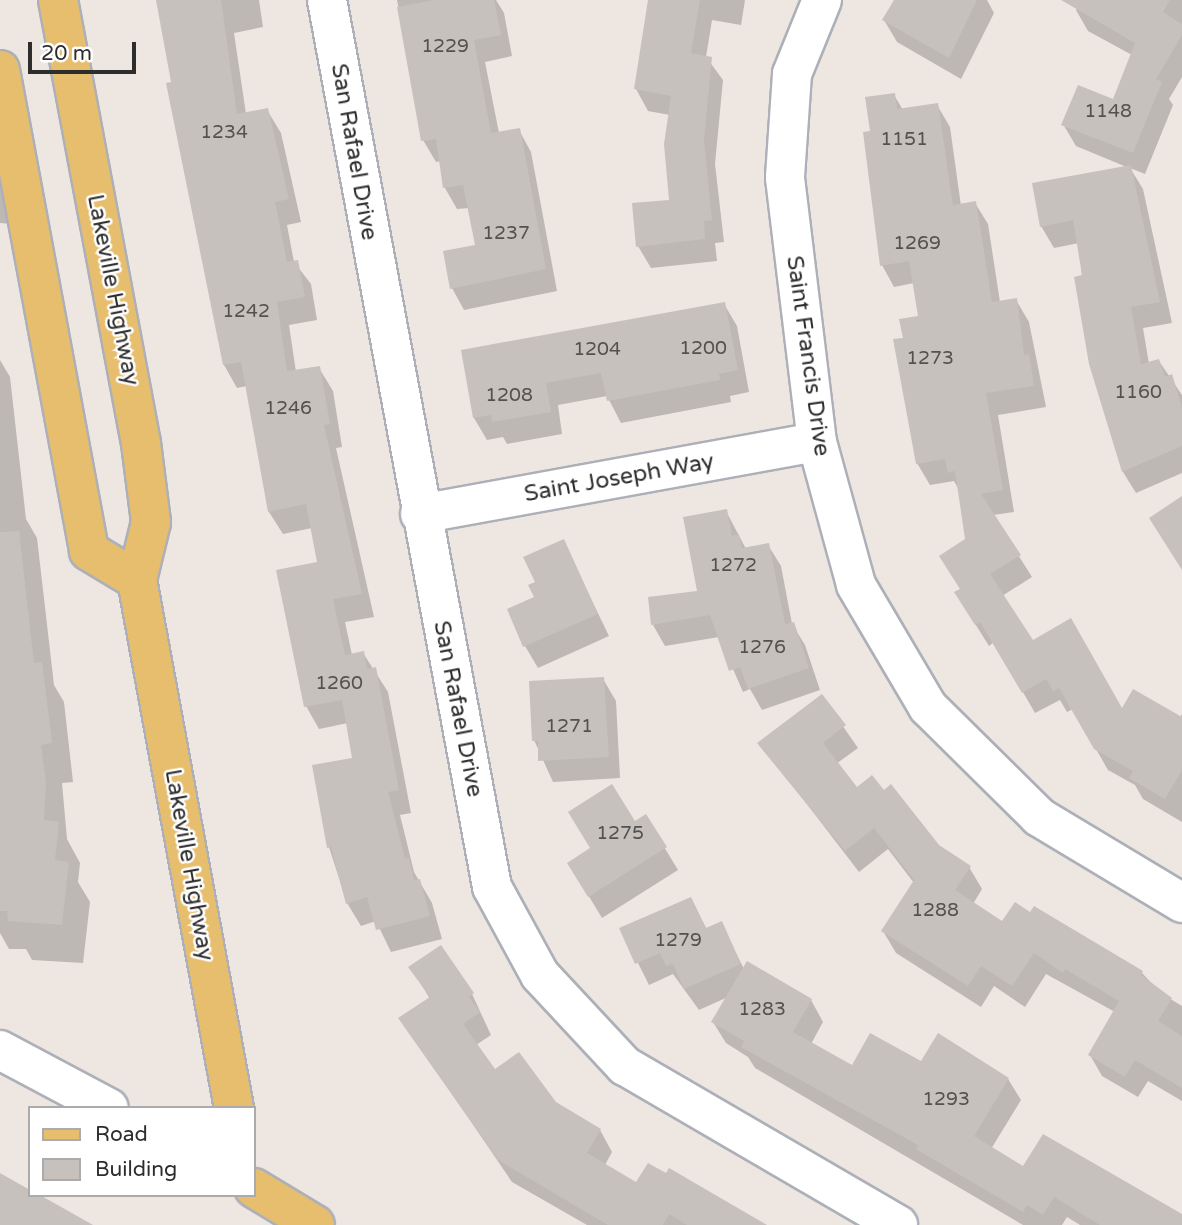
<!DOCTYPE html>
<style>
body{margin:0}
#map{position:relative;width:1182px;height:1225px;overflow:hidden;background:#ede6e1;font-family:"Varela Round",sans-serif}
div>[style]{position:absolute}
.shadow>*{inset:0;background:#0003}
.building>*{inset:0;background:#c6c1bc}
.roads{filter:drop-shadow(2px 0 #adb0b8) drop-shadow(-2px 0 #adb0b8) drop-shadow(0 2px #adb0b8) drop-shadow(0 -2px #adb0b8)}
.minor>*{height:38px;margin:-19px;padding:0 19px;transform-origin:19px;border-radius:19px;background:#fff}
.major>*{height:38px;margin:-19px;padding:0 19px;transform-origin:19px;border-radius:19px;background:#e6be6d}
span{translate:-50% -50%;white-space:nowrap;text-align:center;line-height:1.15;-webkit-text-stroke:5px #fff;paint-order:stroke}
.number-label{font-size:19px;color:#535251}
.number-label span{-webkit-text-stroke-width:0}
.street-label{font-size:23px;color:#2d2d2d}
.legend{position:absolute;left:28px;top:1106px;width:228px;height:91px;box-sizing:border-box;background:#fff;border:2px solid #ababab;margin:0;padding:9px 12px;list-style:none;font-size:21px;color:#2d2d2d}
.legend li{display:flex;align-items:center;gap:14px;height:35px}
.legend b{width:35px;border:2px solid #ababab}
.scale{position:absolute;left:28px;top:42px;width:108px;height:32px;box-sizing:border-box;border:4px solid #2d2d2d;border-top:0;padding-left:9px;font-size:21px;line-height:24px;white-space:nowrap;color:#2d2d2d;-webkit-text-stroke:5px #fff;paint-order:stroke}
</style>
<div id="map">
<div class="shadow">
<i style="clip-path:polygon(158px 0,259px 0,263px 27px,234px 33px,246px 114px,267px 110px,281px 133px,301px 222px,287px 225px,294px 262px,311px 284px,317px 320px,289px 325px,296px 372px,319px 368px,333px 391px,342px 447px,336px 448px,374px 617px,345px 622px,352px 655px,363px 653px,388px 692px,411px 813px,400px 815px,414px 872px,432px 903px,442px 939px,391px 952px,376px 921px,361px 926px,347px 903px,329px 847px,354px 759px,348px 723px,319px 729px,306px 706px,319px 563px,312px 528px,283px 534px,269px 512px,247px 386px,237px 388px,224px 365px)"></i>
<i style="clip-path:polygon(397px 0,496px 0,504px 13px,512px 56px,485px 62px,499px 133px,519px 130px,531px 152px,557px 291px,464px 310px,452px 288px,477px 246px,469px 208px,457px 209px,445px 188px,441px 161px,436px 162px,423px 140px)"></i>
<i style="clip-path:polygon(650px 0,745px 0,741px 25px,712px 20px,706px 57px,723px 80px,715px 164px,724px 242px,715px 243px,717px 261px,651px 268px,638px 246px,671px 201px,670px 115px,648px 111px,636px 89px)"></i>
<i style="clip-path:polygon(895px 0,987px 0,994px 13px,961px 79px,897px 42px,884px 20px)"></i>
<i style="clip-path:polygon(1082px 0,1182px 0,1182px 77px,1169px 99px,1173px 105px,1145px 174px,1130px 168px,1143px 189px,1172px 323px,1143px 328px,1149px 364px,1159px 361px,1182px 395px,1182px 473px,1136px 493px,1123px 472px,1090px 363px,1079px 243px,1054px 248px,1041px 226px,1129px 168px,1076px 146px,1063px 124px,1114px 101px,1132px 55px,1088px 31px,1076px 10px)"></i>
<i style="clip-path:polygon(894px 95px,903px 110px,937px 105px,950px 127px,961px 206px,975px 203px,988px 224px,1000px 302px,1016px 300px,1029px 322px,1046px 407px,998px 415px,1014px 512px,993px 515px,1032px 577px,1002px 596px,1032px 642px,1122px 711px,1180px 718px,1182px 714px,1182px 822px,1143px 799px,1135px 785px,1108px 770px,1073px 709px,1067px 712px,1060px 700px,1035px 713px,994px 642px,989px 646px,969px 614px,961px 590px,967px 540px,959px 490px,954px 481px,930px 485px,917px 463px,905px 339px,920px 317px,914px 283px,894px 287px,882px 265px,872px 132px)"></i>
<i style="clip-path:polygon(0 178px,14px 202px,11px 224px,0 223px)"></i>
<i style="clip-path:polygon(724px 304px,737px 326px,749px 392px,730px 396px,731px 402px,621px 423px,607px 396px,558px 405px,562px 434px,507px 444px,503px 437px,487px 440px,474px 418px,463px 351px)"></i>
<i style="clip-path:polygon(0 360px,10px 377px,26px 519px,37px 538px,54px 685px,64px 702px,73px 782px,62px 783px,67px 839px,80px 863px,78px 882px,90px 902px,83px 963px,32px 960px,26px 949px,9px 949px,0 933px)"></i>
<i style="clip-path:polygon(726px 511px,746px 549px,768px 545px,781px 566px,792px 624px,805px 645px,820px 690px,762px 710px,750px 689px,743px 692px,719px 637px,665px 646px,653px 625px,699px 593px)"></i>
<i style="clip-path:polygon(563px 541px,609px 636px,538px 668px,525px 646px,536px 598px)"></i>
<i style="clip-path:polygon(603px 679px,616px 701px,620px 778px,553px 782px,534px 740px)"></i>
<i style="clip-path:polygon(822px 696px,858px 748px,836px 764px,856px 790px,969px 867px,982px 889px,973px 904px,1003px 923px,1142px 973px,1162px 994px,1182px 1006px,1182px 1101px,1148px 1081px,1138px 1097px,1102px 1076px,1090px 1055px,1115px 1012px,1046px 974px,1025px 1007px,994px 986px,981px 1007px,896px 953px,883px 931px,914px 883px,888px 849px,859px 872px,760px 743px)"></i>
<i style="clip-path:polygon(646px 817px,678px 870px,602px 918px,582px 885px)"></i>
<i style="clip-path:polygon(691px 899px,707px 930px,721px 923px,744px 969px,811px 1000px,823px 1022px,811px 1044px,852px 1068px,922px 1064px,1008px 1079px,1021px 1100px,991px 1149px,1024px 1169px,1182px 1216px,1182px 1225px,1080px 1225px,1067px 1217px,1062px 1225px,1023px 1225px,755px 1068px,748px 1057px,726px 1043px,713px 1022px,728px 997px,699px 1010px,673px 974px,649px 985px,621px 929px)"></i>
<i style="clip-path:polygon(411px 967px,472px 994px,491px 1035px,476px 1045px,495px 1072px,600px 1130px,612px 1152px,605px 1165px,637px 1185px,762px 1225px,587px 1225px,512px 1182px,401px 1019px,430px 999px)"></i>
</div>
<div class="building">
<i style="clip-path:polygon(156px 0,221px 0,237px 114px,268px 108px,289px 199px,275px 202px,287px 262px,298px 260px,305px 297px,277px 302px,287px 371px,320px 366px,330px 424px,324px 425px,362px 594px,333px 599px,345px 655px,364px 651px,367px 669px,376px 667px,399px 790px,388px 792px,405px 859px,409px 858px,414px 880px,420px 879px,430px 916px,376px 930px,367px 897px,346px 904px,331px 847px,327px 848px,312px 765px,352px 758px,342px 700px,304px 707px,276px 570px,317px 562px,306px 504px,268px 512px,241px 362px,223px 365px,166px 83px,171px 82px)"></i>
<i style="clip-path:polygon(434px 0,494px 0,501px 35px,474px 40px,491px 133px,520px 128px,546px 269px,450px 289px,443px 251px,475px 245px,463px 185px,443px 188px,436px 139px,421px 141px,397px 7px)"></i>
<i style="clip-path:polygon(648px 0,700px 0,691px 53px,712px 57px,704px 140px,712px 220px,704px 221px,705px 239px,636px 247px,632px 203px,669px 200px,664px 144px,671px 96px,634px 89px)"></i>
<i style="clip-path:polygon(894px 0,977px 0,949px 58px,882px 20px)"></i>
<i style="clip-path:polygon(1061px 0,1170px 0,1163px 12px,1182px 24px,1182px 35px,1156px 79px,1162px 82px,1133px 153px,1061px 125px,1078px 85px,1113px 99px,1135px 43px)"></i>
<i style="clip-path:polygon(895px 93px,897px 109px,938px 103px,953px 205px,976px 201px,992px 302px,1017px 298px,1024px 355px,1029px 354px,1034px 386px,986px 393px,1003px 490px,981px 494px,1021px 555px,990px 574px,1033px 640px,1071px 618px,1122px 708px,1133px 689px,1182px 717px,1182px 770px,1165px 799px,1129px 778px,1133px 771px,1094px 749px,1059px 688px,1053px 691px,1046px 679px,1022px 693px,980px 622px,975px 625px,954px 592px,960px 589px,939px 556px,965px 539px,955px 471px,948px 473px,945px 459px,916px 464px,893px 339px,903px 338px,899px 319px,918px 316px,909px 261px,880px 266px,863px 132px,870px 131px,865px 97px)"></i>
<i style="clip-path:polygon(1131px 165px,1160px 302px,1131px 307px,1141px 364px,1159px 359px,1165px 377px,1172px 374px,1182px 407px,1182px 446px,1122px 472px,1089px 364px,1074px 277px,1082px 275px,1073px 220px,1040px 227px,1032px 183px)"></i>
<i style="clip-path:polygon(725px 302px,738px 370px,719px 374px,720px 380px,607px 401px,601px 373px,546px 383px,551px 412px,492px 422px,491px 415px,473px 418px,461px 350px)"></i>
<i style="clip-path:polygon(1182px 496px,1182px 570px,1149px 518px)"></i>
<i style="clip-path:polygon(727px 509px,732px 536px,739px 534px,742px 548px,769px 543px,785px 624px,794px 622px,809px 668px,748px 689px,740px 667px,729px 671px,710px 615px,651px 625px,648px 597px,697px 591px,683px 517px)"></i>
<i style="clip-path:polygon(19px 531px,34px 663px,42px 662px,52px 743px,41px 745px,46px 783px,44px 820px,59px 822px,55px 860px,69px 862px,62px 925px,8px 921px,7px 911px,0 911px,0 532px)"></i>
<i style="clip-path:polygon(564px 539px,598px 614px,523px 647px,507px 609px,534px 597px,528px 585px,535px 582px,523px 557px)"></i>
<i style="clip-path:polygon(604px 677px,609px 757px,538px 761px,538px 741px,532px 741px,529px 681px)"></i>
<i style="clip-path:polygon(822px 694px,846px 725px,823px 743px,857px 787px,872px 775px,884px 790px,891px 784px,939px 845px,971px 866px,955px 890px,1002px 921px,1015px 902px,1030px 912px,1034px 906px,1143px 971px,1141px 975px,1172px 998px,1158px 1021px,1182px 1036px,1182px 1088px,1135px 1060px,1125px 1077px,1088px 1055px,1119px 1001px,1065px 969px,1063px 973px,1034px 953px,1012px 986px,981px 966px,968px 986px,881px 931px,914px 880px,874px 828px,845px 851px,757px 743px)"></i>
<i style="clip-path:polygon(612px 784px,635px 821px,646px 814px,667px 847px,588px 897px,567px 863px,590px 848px,568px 812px)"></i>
<i style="clip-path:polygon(691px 897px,706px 928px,722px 921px,741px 964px,684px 989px,673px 964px,666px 966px,660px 953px,635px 964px,619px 928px)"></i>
<i style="clip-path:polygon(441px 945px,474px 993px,469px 997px,480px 1012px,463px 1024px,495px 1069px,519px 1052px,556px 1102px,601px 1129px,587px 1153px,636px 1182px,648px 1163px,666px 1173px,669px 1168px,767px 1225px,687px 1225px,669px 1214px,663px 1225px,608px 1225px,498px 1160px,398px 1018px,430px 997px,408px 967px)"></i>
<i style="clip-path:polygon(747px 961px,812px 999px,793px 1032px,852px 1065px,870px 1033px,921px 1061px,938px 1033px,1009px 1078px,974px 1136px,1023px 1166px,1043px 1134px,1182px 1214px,1182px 1225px,1100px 1225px,1054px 1197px,1043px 1215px,1027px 1205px,1023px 1212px,916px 1149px,918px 1145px,741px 1047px,744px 1041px,711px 1022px)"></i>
<i style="clip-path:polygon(0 1173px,30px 1190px,30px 1195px,40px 1195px,93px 1225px,0 1225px)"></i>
</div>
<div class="roads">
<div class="minor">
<i style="left:327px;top:0;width:902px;rotate:79.46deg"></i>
<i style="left:492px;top:887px;width:100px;rotate:61.4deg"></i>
<i style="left:540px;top:975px;width:125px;rotate:47deg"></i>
<i style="left:625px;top:1066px;width:316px;rotate:30.2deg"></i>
<i style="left:822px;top:0;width:80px;rotate:112.1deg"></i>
<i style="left:792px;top:74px;width:104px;rotate:93.9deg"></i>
<i style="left:785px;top:178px;width:266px;rotate:83.1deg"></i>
<i style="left:817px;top:442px;width:148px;rotate:74.7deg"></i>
<i style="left:856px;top:585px;width:142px;rotate:59.5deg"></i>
<i style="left:928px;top:707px;width:156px;rotate:44.7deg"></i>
<i style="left:1039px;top:817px;width:167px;rotate:31deg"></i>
<i style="left:420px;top:514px;width:403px;rotate:-10.3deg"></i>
<i style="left:0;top:1050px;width:123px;rotate:28deg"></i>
</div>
<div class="major">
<i style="left:58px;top:0;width:451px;rotate:79.4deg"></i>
<i style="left:141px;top:443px;width:80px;rotate:82.8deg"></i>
<i style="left:151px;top:522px;width:60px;rotate:103.6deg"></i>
<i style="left:137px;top:580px;width:537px;rotate:79.59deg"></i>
<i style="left:0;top:70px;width:489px;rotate:79.5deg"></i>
<i style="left:89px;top:551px;width:56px;rotate:31.1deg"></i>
<i style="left:254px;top:1188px;width:71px;rotate:31.2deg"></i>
</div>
</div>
<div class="number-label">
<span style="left:445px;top:47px">1229</span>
<span style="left:1108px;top:112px">1148</span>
<span style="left:224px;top:133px">1234</span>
<span style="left:904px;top:140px">1151</span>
<span style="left:506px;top:234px">1237</span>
<span style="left:917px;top:244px">1269</span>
<span style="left:246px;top:312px">1242</span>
<span style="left:703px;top:349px">1200</span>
<span style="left:597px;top:350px">1204</span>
<span style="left:930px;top:359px">1273</span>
<span style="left:1138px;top:393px">1160</span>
<span style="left:509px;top:396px">1208</span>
<span style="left:288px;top:409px">1246</span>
<span style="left:733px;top:566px">1272</span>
<span style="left:762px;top:648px">1276</span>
<span style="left:339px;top:684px">1260</span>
<span style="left:569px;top:727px">1271</span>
<span style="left:620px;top:834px">1275</span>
<span style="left:935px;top:911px">1288</span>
<span style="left:678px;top:941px">1279</span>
<span style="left:762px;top:1010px">1283</span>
<span style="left:946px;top:1100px">1293</span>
</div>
<div class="street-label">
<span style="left:354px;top:152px;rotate:80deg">San Rafael Drive</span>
<span style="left:113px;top:290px;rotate:79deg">Lakeville Highway</span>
<span style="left:808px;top:356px;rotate:82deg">Saint Francis Drive</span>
<span style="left:619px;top:478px;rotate:-10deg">Saint Joseph Way</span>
<span style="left:458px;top:709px;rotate:79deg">San Rafael Drive</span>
<span style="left:189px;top:865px;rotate:80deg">Lakeville Highway</span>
</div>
<ul class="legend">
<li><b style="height:9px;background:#e6be6d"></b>Road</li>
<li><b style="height:19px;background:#c6c1bc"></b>Building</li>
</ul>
<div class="scale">20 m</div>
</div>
